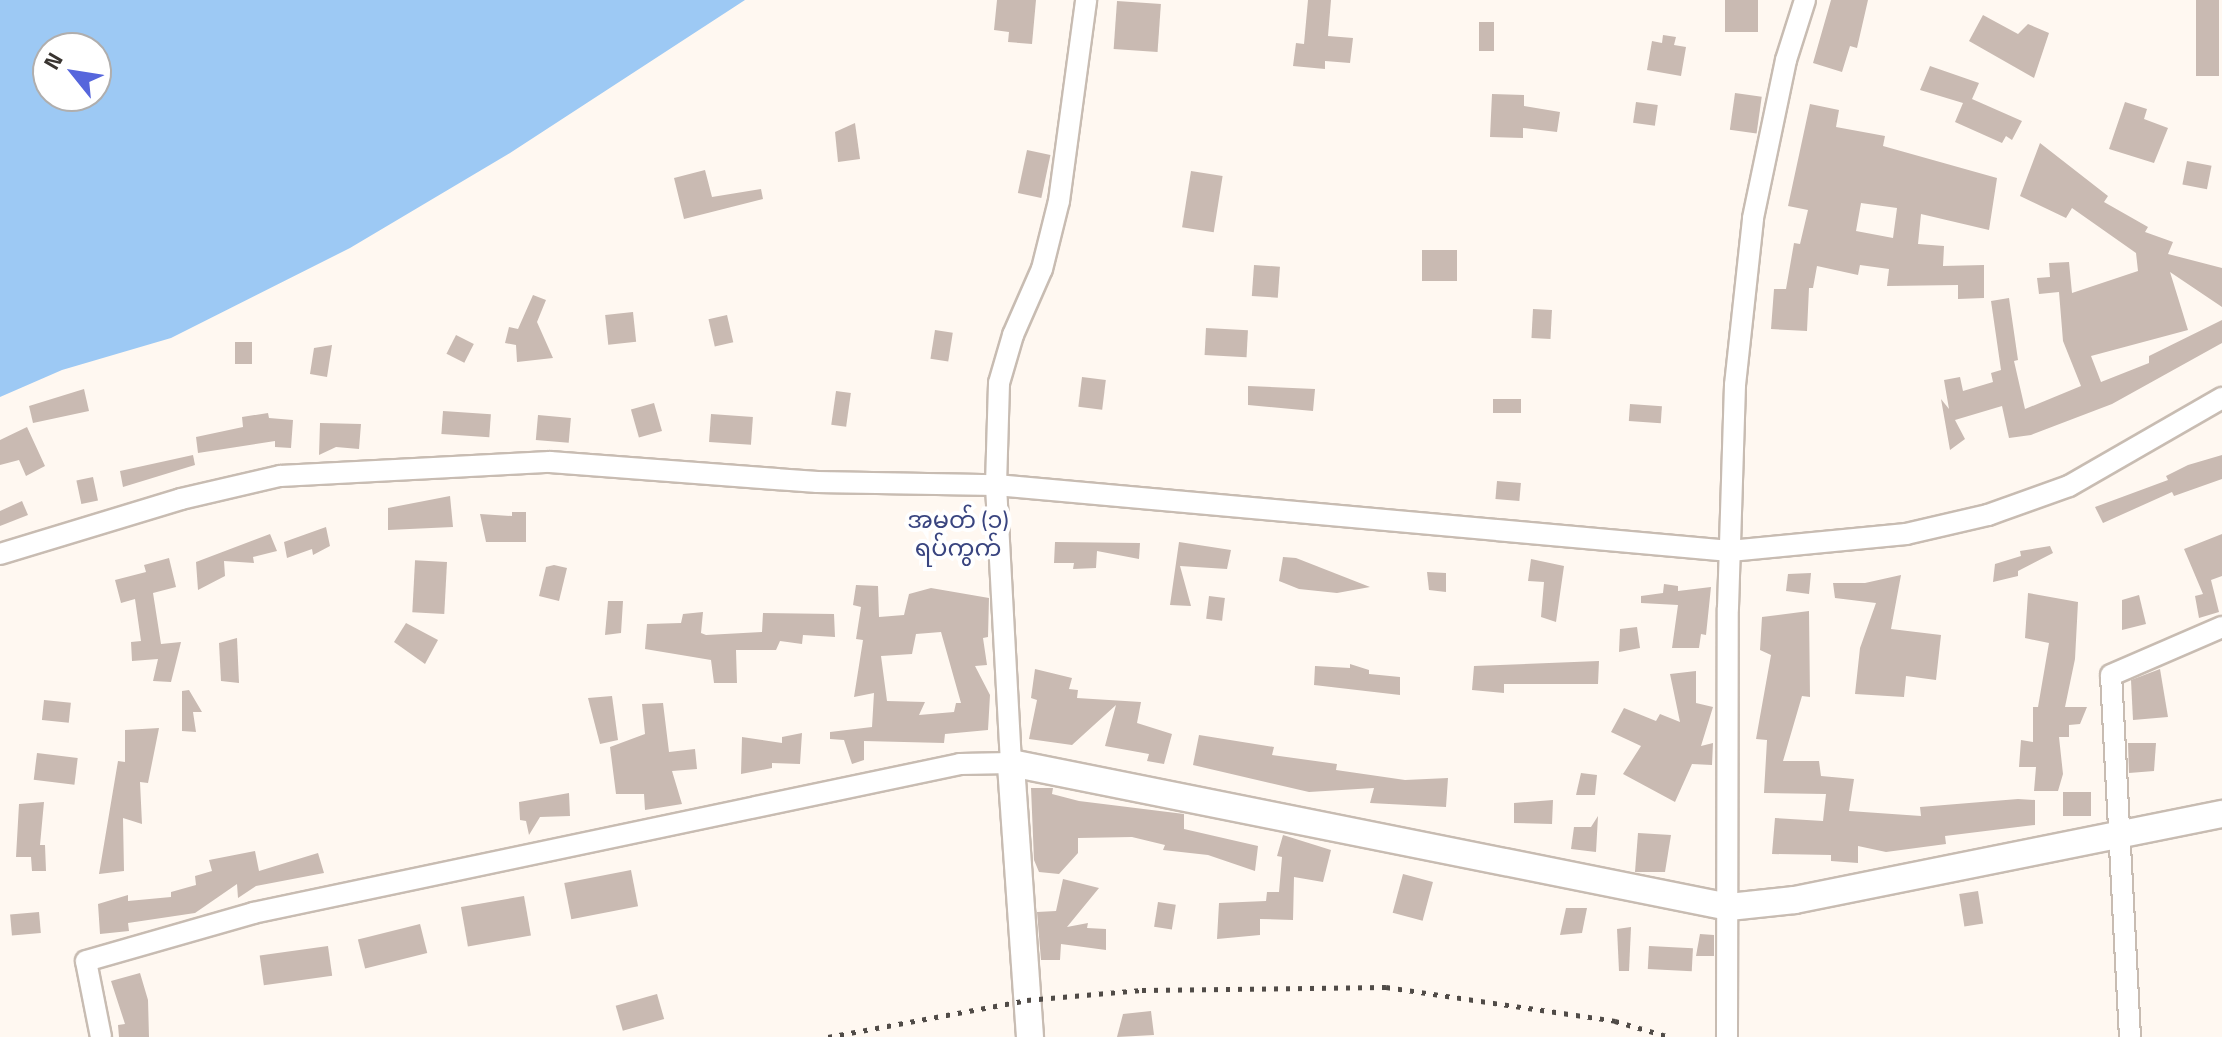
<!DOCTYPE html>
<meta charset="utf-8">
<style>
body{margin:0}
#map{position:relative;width:2222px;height:1037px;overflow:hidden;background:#fff8f1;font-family:"Titillium Web","Noto Sans Myanmar",sans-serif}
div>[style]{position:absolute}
.water>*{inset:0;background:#9dc9f4}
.building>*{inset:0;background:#c9bab2;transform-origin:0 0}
.roads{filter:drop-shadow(2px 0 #c8bcb2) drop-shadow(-2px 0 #c8bcb2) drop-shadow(0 2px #c8bcb2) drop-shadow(0 -2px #c8bcb2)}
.minor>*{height:20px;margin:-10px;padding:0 10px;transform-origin:10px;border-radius:10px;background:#fff}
.major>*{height:26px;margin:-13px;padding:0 13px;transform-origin:13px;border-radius:13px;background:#fff}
.rail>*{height:5px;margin-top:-2.5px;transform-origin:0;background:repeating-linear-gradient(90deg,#504b47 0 4px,transparent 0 12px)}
span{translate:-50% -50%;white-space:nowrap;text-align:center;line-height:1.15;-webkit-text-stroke:8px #fff;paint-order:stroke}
.quarter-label{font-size:24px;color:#39447f}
.north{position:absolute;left:32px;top:32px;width:80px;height:80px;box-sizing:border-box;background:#fff;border:2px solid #b0aead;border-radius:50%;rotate:300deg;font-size:22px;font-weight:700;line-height:32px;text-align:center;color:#3a3531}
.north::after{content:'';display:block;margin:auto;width:28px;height:36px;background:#5666dc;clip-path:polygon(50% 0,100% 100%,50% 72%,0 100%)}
</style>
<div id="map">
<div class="water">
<i style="clip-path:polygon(evenodd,0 0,745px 0,510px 153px,350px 248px,171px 338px,62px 370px,0 397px,0 0,48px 48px,96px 48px,96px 96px,48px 96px,48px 48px)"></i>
</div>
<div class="building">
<i style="clip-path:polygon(997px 0,1036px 0,1032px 44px,1008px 42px,1009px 32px,994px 30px)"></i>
<i style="clip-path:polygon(1308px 0,1331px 0,1328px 36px,1353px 38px,1350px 63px,1325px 61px,1325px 69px,1293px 66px,1296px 43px,1304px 44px)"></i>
<i style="left:1725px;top:0;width:33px;height:32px"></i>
<i style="clip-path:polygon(1831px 0,1868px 0,1857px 48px,1850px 46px,1842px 72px,1813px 63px)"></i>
<i style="left:2196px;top:0;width:23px;height:76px"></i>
<i style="left:1117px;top:1px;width:44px;height:48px;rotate:4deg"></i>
<i style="clip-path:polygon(1983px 15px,2018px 34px,2028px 24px,2049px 33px,2034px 78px,1969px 41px)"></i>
<i style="left:1479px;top:22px;width:15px;height:29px"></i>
<i style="clip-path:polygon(1663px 35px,1676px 37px,1674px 45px,1686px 47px,1681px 76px,1647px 70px,1652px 41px,1662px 43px)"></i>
<i style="clip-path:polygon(1930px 66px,1979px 83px,1972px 99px,2022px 121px,2012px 140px,2006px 136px,2002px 143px,1955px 122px,1963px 103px,1920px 90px)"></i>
<i style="left:1735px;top:93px;width:27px;height:37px;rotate:8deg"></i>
<i style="clip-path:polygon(1492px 94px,1524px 95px,1524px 106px,1560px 112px,1557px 132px,1523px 128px,1523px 138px,1490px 137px)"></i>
<i style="left:1636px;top:102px;width:22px;height:21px;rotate:8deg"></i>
<i style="clip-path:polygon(2125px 102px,2147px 109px,2144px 119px,2168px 128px,2154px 163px,2109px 149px)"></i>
<i style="clip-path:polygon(evenodd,1810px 104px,1839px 110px,1836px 127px,1885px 136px,1883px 146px,1997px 178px,1989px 230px,1921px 214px,1918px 244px,1944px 246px,1943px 266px,1984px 265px,1984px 298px,1958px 299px,1958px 285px,1887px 286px,1889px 269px,1860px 265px,1858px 275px,1817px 266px,1813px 288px,1809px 288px,1807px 331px,1771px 329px,1774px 289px,1786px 289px,1794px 243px,1800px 244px,1808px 210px,1788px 206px,1810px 104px,1861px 203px,1897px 208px,1893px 238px,1856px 231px,1861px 203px)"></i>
<i style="clip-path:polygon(855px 123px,860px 159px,838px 162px,835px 132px)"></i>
<i style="clip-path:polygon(2040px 143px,2108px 196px,2104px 202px,2148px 227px,2145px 232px,2173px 242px,2168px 254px,2222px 268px,2222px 307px,2170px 272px,2188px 330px,2091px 356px,2101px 382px,2149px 363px,2149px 356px,2222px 320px,2222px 343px,2112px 404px,2031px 435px,2009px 438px,2002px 406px,1955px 420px,1965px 439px,1950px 450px,1941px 399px,1949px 409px,1944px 380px,1960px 377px,1963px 391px,1993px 382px,1991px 373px,2001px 370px,1991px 301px,2009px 298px,2018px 360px,2014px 361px,2025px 409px,2081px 386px,2063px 341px,2059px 292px,2039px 294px,2037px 278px,2050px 277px,2049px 263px,2069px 262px,2072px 293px,2138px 271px,2136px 253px,2072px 208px,2066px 218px,2020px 196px)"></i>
<i style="left:1027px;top:150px;width:24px;height:44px;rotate:12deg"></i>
<i style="left:2187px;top:161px;width:25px;height:24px;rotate:11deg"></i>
<i style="clip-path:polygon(705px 170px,712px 197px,761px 189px,763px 199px,684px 219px,674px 178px)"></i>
<i style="left:1191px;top:171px;width:32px;height:57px;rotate:9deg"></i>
<i style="left:1422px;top:250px;width:35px;height:31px"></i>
<i style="left:1254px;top:265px;width:26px;height:31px;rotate:4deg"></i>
<i style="clip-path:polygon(533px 295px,546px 300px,537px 322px,553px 358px,517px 362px,516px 345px,505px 343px,509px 327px,518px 329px)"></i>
<i style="left:1533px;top:309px;width:19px;height:29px;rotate:3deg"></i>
<i style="left:633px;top:312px;width:30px;height:28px;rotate:84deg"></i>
<i style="left:727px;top:315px;width:28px;height:19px;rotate:77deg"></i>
<i style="left:1206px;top:328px;width:42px;height:27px;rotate:3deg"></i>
<i style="left:935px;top:330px;width:18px;height:29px;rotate:9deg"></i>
<i style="left:456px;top:335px;width:20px;height:21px;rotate:27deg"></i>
<i style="left:235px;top:342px;width:17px;height:22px"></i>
<i style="clip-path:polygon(332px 345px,327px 377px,310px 374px,314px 348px)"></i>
<i style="left:1082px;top:377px;width:24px;height:30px;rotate:7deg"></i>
<i style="clip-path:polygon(1248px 386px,1315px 389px,1313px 411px,1248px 405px)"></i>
<i style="clip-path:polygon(84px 389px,89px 411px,33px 423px,29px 406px)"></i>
<i style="left:836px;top:391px;width:15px;height:34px;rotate:8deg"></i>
<i style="left:1493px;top:399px;width:28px;height:14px"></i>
<i style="left:654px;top:403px;width:29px;height:24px;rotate:74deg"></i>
<i style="left:1630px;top:404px;width:32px;height:17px;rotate:4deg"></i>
<i style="left:443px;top:411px;width:48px;height:23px;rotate:4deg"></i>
<i style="clip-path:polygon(268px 413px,269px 418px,293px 420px,291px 448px,275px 447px,275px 441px,198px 453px,196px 437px,243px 427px,242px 417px)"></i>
<i style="left:711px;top:414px;width:42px;height:28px;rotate:4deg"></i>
<i style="left:538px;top:415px;width:33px;height:25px;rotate:5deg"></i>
<i style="clip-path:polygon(320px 423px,361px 424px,359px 449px,336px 447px,319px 455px)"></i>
<i style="clip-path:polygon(27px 427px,45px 466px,26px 476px,19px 460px,0 465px,0 440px)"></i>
<i style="clip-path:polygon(193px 455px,195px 465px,123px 487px,120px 471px)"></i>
<i style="clip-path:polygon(2222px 455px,2222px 479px,2174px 496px,2172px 492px,2103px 523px,2095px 507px,2168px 480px,2166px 476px,2188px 465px)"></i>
<i style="left:93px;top:477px;width:24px;height:17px;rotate:78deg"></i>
<i style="left:1497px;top:481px;width:24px;height:18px;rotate:5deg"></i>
<i style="clip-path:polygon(450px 496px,453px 527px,388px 530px,388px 508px)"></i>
<i style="clip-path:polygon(22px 501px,28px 515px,0 526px,0 511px)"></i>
<i style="clip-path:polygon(512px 512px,526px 512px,526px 542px,486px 542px,480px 514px,512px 516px)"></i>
<i style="clip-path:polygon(326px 527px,330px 546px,313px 555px,312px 549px,287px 558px,284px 542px)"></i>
<i style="clip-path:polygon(270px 534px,277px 551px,253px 557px,254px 563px,224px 561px,225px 576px,198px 590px,196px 562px)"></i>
<i style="clip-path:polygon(2222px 534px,2222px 576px,2211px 580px,2219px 612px,2199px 618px,2195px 596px,2203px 594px,2184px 549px)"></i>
<i style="clip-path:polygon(1055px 542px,1140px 543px,1139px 559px,1097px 551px,1096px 568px,1073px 569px,1074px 563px,1054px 563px)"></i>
<i style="clip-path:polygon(1179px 542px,1231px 550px,1227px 569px,1180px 566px,1191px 606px,1170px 605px)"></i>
<i style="clip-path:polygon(2050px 546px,2053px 553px,2018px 571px,2018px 576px,1993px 582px,1995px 564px,2021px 556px,2020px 551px)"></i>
<i style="clip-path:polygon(1283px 557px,1296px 558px,1370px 587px,1337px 593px,1299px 589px,1279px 581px)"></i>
<i style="clip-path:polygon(169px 558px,176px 587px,153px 593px,161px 644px,181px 642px,171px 682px,153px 681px,158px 659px,132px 661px,131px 642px,141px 641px,135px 599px,121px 603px,115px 580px,146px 572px,144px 565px)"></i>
<i style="clip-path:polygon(1531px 559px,1564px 566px,1556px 622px,1541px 617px,1544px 582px,1528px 581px)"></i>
<i style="left:447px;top:562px;width:52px;height:32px;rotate:93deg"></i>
<i style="clip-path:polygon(554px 565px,567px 568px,559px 601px,539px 596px,546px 567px)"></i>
<i style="clip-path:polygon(1427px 572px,1446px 573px,1446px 592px,1429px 590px)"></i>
<i style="clip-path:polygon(1811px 573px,1809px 594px,1786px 591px,1788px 574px)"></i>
<i style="clip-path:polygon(1901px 575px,1891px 629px,1941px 635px,1936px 680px,1906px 676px,1904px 697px,1855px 694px,1860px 648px,1876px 603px,1835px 598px,1833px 583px,1865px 583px)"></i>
<i style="clip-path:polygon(1664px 584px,1678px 586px,1678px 591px,1711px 587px,1706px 635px,1701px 634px,1699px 648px,1672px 648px,1678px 605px,1641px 603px,1641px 596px,1663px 593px)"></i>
<i style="clip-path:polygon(evenodd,856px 585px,878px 586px,879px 617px,904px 615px,909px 594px,931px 588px,989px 598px,988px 637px,983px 638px,987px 665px,975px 666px,990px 695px,988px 730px,945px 734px,944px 743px,864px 741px,864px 760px,852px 764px,844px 740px,830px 739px,830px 732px,872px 727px,874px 693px,854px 697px,863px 640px,856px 639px,861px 607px,853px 605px,856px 585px,941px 632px,961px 703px,956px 703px,954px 712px,919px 715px,925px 702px,887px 701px,881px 656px,912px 654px,916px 634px,941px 632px)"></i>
<i style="clip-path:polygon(2028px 593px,2078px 602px,2075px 659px,2065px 707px,2087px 707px,2080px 724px,2069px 725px,2069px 737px,2059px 737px,2063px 774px,2058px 791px,2034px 791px,2036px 767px,2019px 767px,2021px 740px,2033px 742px,2033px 707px,2038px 707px,2049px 643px,2025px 638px)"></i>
<i style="clip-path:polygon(2139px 595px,2146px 624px,2122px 630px,2122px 600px)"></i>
<i style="left:1209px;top:596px;width:16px;height:23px;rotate:7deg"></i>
<i style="clip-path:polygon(608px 601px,623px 601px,621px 633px,605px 635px)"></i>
<i style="clip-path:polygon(1809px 611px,1810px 697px,1802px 696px,1783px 761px,1819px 761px,1821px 776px,1854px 779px,1849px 811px,1921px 816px,1920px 807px,2018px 799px,2035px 800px,2035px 825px,1945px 836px,1946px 844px,1886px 852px,1858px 846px,1858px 863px,1831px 861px,1831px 855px,1772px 854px,1775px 818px,1823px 821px,1826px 794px,1764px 793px,1767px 740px,1756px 739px,1771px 655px,1760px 650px,1762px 617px)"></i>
<i style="clip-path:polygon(703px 612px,701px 633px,706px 635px,762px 632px,763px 613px,834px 614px,835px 637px,803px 635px,802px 644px,780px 641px,776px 650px,736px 650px,737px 683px,714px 683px,711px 660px,645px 649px,647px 624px,681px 623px,683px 614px)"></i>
<i style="clip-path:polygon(406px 623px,438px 640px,425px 664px,394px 642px)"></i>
<i style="clip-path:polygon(1637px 627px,1640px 648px,1619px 652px,1620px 629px)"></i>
<i style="clip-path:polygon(237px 638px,239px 683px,221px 681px,219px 643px)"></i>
<i style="clip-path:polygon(1599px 661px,1598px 684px,1504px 684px,1504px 693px,1472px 690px,1474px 666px)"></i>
<i style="clip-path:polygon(1350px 664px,1369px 670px,1369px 674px,1400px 677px,1400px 695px,1314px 685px,1315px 666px,1350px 668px)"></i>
<i style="clip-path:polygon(1035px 669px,1072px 678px,1069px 689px,1078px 690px,1077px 698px,1141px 702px,1137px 723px,1172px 734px,1164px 764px,1147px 761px,1149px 754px,1105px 746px,1116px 705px,1072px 745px,1029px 739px,1037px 700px,1031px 698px)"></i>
<i style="clip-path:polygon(2160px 669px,2168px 717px,2133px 720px,2131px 680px)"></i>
<i style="clip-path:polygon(1696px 671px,1696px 703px,1713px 707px,1701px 746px,1713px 743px,1712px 765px,1692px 764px,1675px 802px,1623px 774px,1641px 746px,1611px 732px,1624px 708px,1656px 721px,1660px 714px,1680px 722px,1670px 674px)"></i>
<i style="clip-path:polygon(189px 690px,202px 712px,193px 712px,196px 732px,182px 731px,182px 691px)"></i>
<i style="clip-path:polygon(612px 696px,618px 740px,600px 744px,588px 698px)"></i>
<i style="left:44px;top:700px;width:27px;height:20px;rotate:6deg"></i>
<i style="clip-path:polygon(663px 703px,669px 752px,695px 749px,697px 769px,672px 771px,682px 804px,645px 810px,644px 794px,616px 794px,610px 747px,645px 734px,642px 704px)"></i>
<i style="clip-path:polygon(159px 728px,148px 783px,140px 782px,142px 824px,123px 818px,124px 871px,99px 874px,118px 761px,125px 762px,125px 730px)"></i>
<i style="clip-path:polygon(802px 733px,800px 764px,772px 763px,772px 768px,741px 774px,742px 737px,782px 743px,782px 737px)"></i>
<i style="clip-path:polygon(1199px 735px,1274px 747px,1272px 755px,1337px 764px,1336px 770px,1405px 780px,1448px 778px,1446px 807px,1370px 803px,1374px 788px,1309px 792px,1193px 765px)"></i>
<i style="clip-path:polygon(2128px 743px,2156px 743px,2154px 771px,2129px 773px)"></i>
<i style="left:37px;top:753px;width:41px;height:27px;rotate:7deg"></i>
<i style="clip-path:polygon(1581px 773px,1597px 775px,1595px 795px,1576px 795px)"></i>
<i style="clip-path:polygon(1031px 788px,1053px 788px,1052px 794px,1079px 801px,1184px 814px,1184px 829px,1258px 846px,1255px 871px,1208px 855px,1163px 850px,1165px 845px,1132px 837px,1078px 838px,1078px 853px,1059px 874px,1039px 872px,1034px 860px)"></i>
<i style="left:2063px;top:792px;width:28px;height:24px"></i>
<i style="clip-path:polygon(569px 793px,570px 816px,540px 817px,529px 835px,526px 821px,520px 820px,519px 802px)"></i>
<i style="clip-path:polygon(1553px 800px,1552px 824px,1514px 823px,1514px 803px)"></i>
<i style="clip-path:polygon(44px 802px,40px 845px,45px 845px,46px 871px,32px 871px,31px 857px,16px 857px,19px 804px)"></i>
<i style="clip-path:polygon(1598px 816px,1596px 852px,1571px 849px,1574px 827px,1591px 827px)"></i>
<i style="clip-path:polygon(1638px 833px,1671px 835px,1665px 872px,1635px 872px)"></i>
<i style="clip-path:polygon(1283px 835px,1331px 850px,1323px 882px,1294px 877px,1293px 920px,1260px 919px,1260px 935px,1217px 939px,1219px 903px,1266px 901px,1267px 892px,1279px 892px,1282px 857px,1277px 856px)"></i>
<i style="clip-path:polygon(255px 851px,259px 871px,318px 853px,324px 873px,256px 886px,238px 898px,237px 884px,195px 913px,128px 923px,129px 931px,100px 934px,98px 904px,128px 895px,128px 901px,171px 897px,171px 892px,196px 885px,195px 876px,212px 871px,209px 860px)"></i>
<i style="left:631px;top:870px;width:37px;height:68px;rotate:79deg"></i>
<i style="left:1403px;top:874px;width:31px;height:40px;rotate:15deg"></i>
<i style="clip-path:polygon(1063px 879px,1099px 888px,1067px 927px,1088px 923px,1087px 928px,1106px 929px,1106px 950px,1061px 944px,1060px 960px,1041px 960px,1037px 912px,1056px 911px)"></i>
<i style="left:1978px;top:891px;width:33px;height:19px;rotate:81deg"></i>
<i style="left:524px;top:896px;width:40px;height:64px;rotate:80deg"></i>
<i style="left:1158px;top:902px;width:18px;height:25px;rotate:9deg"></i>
<i style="clip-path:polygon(1566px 908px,1587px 908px,1582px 933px,1560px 935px)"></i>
<i style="left:39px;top:912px;width:21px;height:29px;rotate:85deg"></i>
<i style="left:420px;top:924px;width:30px;height:64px;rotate:76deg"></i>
<i style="clip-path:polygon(1631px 927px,1629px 971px,1619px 971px,1617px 929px)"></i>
<i style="clip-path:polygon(1700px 934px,1714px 935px,1714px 956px,1696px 956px)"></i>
<i style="left:328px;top:946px;width:30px;height:69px;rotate:82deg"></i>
<i style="left:1649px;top:946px;width:44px;height:23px;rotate:3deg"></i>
<i style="clip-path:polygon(140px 973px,148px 1000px,149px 1037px,119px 1037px,118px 1025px,125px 1024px,111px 981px)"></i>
<i style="left:657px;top:994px;width:26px;height:43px;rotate:74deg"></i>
<i style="clip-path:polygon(1151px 1011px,1154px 1035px,1117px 1037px,1123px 1014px)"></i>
</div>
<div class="roads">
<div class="minor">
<i style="left:0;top:554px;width:189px;rotate:-16.9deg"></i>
<i style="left:181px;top:499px;width:102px;rotate:-13.1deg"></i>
<i style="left:280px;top:476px;width:270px;rotate:-3deg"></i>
<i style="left:550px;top:462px;width:268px;rotate:4.3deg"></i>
<i style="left:817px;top:482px;width:179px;rotate:1deg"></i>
<i style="left:996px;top:485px;width:737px;rotate:5.14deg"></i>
<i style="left:1730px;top:551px;width:177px;rotate:-5.5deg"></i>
<i style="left:1906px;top:534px;width:84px;rotate:-13deg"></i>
<i style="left:1988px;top:515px;width:86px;rotate:-19.7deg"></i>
<i style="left:2069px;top:486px;width:177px;rotate:-29.9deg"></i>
<i style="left:101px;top:1037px;width:77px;rotate:-101.2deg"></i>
<i style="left:86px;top:961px;width:174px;rotate:-16deg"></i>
<i style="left:253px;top:913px;width:723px;rotate:-11.9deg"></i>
<i style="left:960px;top:764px;width:51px;rotate:-1.1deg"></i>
<i style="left:1011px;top:763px;width:278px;rotate:-93.1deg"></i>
<i style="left:996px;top:485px;width:102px;rotate:-88.3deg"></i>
<i style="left:999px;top:383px;width:50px;rotate:-73.7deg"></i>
<i style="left:1013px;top:335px;width:72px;rotate:-66.3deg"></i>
<i style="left:1042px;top:269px;width:70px;rotate:-76deg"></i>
<i style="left:1059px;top:201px;width:203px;rotate:-82.3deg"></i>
<i style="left:1727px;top:1037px;width:429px;rotate:-89.9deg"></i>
<i style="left:1728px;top:608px;width:223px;rotate:-88.2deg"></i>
<i style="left:1735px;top:385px;width:168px;rotate:-83.8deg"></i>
<i style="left:1753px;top:218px;width:161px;rotate:-78.2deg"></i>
<i style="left:1786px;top:60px;width:63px;rotate:-72.4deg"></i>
<i style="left:2130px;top:1037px;width:362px;rotate:-93deg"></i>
<i style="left:2111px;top:675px;width:121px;rotate:-23.4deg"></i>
</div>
<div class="major">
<i style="left:1030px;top:1037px;width:275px;rotate:-94deg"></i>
<i style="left:1011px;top:763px;width:732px;rotate:11.34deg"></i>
<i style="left:1729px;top:907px;width:66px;rotate:-6.1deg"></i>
<i style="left:1795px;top:900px;width:436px;rotate:-11.4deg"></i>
</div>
</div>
<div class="rail">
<i style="left:828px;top:1037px;width:202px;rotate:-10.5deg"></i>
<i style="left:1027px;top:1000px;width:115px;rotate:-5deg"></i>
<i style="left:1142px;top:990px;width:244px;rotate:-0.7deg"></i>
<i style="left:1386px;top:987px;width:232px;rotate:8.4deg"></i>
<i style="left:1615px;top:1021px;width:57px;rotate:16.2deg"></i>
</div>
<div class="quarter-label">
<span style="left:958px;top:534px">အမှတ် (၁)<br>ရပ်ကွက်</span>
</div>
<div class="north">N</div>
</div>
